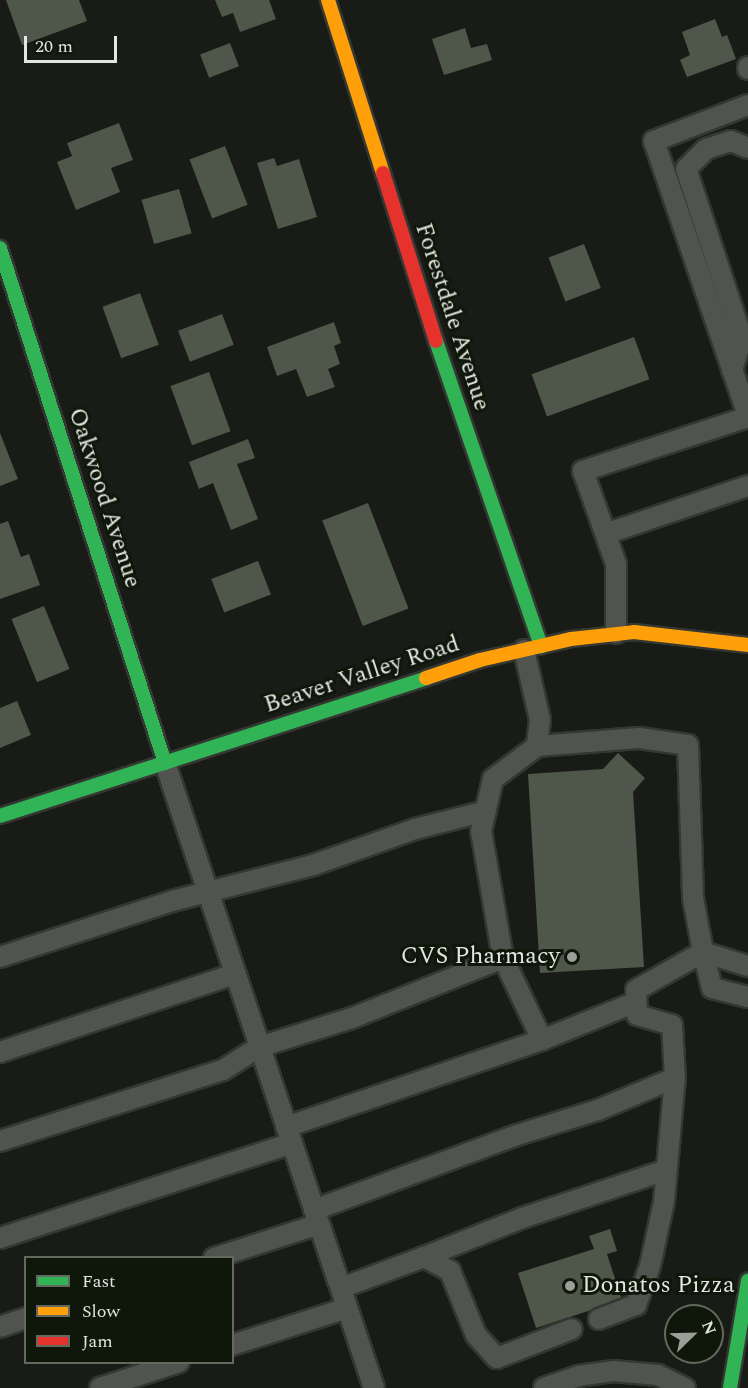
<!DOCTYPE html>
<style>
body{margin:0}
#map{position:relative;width:748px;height:1388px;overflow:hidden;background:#191c16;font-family:Spectral,serif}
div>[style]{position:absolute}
.building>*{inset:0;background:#4f564a;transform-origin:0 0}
.roads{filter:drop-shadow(2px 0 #343732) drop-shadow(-2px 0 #343732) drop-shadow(0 2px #343732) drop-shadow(0 -2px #343732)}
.lane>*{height:20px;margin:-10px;padding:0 10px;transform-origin:10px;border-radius:10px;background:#51534f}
.fast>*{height:14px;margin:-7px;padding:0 7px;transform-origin:7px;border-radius:7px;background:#30b455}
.slow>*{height:14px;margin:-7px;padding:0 7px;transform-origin:7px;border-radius:7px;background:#ff9f0a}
.jam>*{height:14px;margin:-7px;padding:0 7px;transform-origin:7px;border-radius:7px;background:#e5322d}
.dots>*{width:16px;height:16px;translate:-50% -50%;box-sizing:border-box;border:3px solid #0f160a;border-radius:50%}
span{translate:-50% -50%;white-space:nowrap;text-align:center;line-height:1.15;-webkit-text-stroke:6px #0f160a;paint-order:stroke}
.street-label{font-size:24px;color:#e1e6de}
.poi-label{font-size:24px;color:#e1e6de}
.right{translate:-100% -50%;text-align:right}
.left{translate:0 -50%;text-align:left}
.legend{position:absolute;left:24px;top:1256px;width:210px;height:108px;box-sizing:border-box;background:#0f160a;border:2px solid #63695f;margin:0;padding:8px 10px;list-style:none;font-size:18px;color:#e1e6de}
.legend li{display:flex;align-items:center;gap:12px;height:30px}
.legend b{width:30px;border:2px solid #63695f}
.north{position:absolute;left:664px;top:1304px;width:60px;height:60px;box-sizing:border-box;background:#0f160a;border:2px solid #63695f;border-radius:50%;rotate:67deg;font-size:16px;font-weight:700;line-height:24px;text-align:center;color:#e1e6de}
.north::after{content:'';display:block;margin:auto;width:21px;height:27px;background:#9b9f98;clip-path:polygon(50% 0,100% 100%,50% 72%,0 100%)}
.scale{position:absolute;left:24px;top:36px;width:93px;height:27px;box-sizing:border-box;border:3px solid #e1e6de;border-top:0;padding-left:8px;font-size:18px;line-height:21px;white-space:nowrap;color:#e1e6de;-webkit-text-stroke:4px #0f160a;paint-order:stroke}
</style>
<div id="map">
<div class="building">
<i style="clip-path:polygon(6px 0,79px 0,87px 21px,22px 45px)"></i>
<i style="clip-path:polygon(215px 0,269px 0,276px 19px,240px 32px,233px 13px,222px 17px)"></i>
<i style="clip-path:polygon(715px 19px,722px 37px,727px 35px,736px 59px,687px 77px,680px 60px,690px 55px,682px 32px)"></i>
<i style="clip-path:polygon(465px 28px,471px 48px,487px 44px,492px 60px,444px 75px,432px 39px)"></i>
<i style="left:230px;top:43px;width:25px;height:32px;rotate:69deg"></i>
<i style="clip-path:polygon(119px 123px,133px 160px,111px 168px,120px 192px,76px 210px,57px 162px,72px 156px,67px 143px)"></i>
<i style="left:225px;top:146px;width:63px;height:38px;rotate:69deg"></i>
<i style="clip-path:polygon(274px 158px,277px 166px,299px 159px,317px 217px,278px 229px,257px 163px)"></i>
<i style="left:179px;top:189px;width:46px;height:39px;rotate:74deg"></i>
<i style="left:584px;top:244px;width:47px;height:38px;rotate:69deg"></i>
<i style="left:140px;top:293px;width:55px;height:40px;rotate:70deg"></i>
<i style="left:222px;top:314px;width:33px;height:47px;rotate:69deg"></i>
<i style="clip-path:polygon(334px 322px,341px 343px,334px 346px,340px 364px,328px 369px,335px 387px,307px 397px,296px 369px,277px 376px,267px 347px)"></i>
<i style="left:634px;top:337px;width:45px;height:109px;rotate:70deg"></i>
<i style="left:209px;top:372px;width:63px;height:41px;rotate:70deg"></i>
<i style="clip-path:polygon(0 433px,18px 479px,0 486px)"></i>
<i style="clip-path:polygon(248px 439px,255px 458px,237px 464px,258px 519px,231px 530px,213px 483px,199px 489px,189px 462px)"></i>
<i style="left:368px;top:503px;width:113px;height:49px;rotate:69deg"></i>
<i style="clip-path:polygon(8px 521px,21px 557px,29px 554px,40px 585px,0 599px,0 524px)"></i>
<i style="left:258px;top:561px;width:36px;height:50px;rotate:69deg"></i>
<i style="left:44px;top:606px;width:68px;height:35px;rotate:68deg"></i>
<i style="clip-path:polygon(17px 701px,31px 735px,0 748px,0 708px)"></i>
<i style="clip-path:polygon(618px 753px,645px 778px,633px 792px,644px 967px,540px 973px,528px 774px,603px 769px)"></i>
<i style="clip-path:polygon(610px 1229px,617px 1251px,607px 1254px,622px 1300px,536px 1328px,518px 1273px,594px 1249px,589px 1236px)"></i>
</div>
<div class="roads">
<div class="lane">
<i style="left:748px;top:67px;width:2px;rotate:90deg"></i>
<i style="left:748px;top:105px;width:101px;rotate:159deg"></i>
<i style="left:654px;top:141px;width:291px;rotate:71.1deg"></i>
<i style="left:732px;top:370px;width:34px;rotate:-73deg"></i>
<i style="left:742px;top:338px;width:178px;rotate:-108.3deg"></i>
<i style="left:686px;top:169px;width:28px;rotate:-45deg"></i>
<i style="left:706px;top:149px;width:26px;rotate:-18deg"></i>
<i style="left:731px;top:141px;width:18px;rotate:22deg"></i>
<i style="left:608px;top:533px;width:148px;rotate:-18.6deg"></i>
<i style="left:616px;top:633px;width:69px;rotate:-90deg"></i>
<i style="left:616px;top:564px;width:99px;rotate:-109.5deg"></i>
<i style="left:583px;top:471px;width:174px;rotate:-18.1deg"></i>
<i style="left:524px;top:650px;width:72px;rotate:77.1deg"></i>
<i style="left:540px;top:720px;width:26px;rotate:97deg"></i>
<i style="left:165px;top:763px;width:659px;rotate:71.51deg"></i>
<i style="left:0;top:957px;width:181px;rotate:-18deg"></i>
<i style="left:172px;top:901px;width:146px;rotate:-14.3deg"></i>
<i style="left:313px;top:865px;width:108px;rotate:-19.4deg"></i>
<i style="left:415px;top:829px;width:73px;rotate:-14.2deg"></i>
<i style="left:636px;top:1002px;width:101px;rotate:158deg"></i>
<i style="left:542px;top:1040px;width:91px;rotate:-115.4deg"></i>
<i style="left:503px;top:958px;width:129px;rotate:-99.8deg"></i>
<i style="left:481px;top:831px;width:53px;rotate:-77deg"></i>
<i style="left:493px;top:779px;width:55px;rotate:-36.9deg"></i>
<i style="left:537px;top:746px;width:102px;rotate:-4.5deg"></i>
<i style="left:639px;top:738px;width:49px;rotate:8.1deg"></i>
<i style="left:688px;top:745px;width:153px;rotate:88.1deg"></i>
<i style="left:693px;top:898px;width:55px;rotate:79.5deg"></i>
<i style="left:703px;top:952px;width:37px;rotate:76deg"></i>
<i style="left:712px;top:988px;width:37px;rotate:14deg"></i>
<i style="left:0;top:1052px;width:248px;rotate:-18.4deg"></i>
<i style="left:286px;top:1127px;width:270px;rotate:-18.8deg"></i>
<i style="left:0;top:1141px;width:234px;rotate:-17.7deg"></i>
<i style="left:223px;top:1070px;width:43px;rotate:-32.6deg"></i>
<i style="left:259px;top:1047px;width:97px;rotate:-17.3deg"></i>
<i style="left:352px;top:1018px;width:162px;rotate:-21.7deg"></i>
<i style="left:314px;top:1210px;width:216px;rotate:-20.3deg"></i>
<i style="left:517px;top:1135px;width:85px;rotate:-17.2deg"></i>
<i style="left:598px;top:1110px;width:83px;rotate:-22.6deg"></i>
<i style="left:0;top:1238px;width:307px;rotate:-18deg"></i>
<i style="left:424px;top:1257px;width:105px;rotate:-21.7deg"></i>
<i style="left:522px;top:1218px;width:152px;rotate:-18.4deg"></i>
<i style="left:214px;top:1258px;width:110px;rotate:-17.9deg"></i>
<i style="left:341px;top:1288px;width:89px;rotate:-20.5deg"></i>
<i style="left:424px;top:1257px;width:30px;rotate:28deg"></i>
<i style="left:450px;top:1271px;width:69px;rotate:67.9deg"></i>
<i style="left:476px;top:1335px;width:31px;rotate:48deg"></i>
<i style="left:497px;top:1358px;width:80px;rotate:-21.1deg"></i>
<i style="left:599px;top:1319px;width:40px;rotate:-21deg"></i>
<i style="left:636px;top:1305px;width:41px;rotate:-70.3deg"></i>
<i style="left:650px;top:1266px;width:66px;rotate:-77.8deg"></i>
<i style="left:664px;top:1201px;width:123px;rotate:-84.9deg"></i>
<i style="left:675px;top:1078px;width:53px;rotate:-93.2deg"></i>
<i style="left:672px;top:1025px;width:36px;rotate:-164deg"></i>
<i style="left:637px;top:1015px;width:25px;rotate:-92deg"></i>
<i style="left:636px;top:990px;width:77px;rotate:-29.6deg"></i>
<i style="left:703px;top:952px;width:47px;rotate:17.3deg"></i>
<i style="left:0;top:1327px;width:28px;rotate:-19deg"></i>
<i style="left:232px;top:1345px;width:121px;rotate:-17.8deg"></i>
<i style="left:100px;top:1388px;width:83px;rotate:-18.2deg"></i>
<i style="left:544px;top:1388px;width:36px;rotate:-19deg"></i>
<i style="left:578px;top:1376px;width:35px;rotate:-8deg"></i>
<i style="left:613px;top:1371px;width:45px;rotate:5.1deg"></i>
<i style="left:658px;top:1375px;width:30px;rotate:26deg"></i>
</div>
<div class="fast">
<i style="left:0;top:248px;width:541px;rotate:72.24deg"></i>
<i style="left:436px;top:341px;width:323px;rotate:71deg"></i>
<i style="left:0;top:816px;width:448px;rotate:-17.9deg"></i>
<i style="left:730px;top:1388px;width:109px;rotate:-80.5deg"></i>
</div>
<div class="slow">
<i style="left:328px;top:0;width:182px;rotate:72.4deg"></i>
<i style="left:426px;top:678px;width:57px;rotate:-18.4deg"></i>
<i style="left:480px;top:660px;width:93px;rotate:-13deg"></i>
<i style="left:571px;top:639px;width:63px;rotate:-6.3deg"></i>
<i style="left:634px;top:632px;width:115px;rotate:6.5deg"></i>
</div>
<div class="jam">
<i style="left:383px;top:173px;width:176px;rotate:72.5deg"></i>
</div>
</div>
<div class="dots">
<i style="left:572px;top:957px;background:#9b9f98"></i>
<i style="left:570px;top:1286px;background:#9b9f98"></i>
</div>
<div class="street-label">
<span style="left:452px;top:317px;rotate:72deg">Forestdale Avenue</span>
<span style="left:104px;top:498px;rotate:72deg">Oakwood Avenue</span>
<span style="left:362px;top:675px;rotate:-18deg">Beaver Valley Road</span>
</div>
<div class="poi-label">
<span class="right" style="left:560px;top:957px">CVS Pharmacy</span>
<span class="left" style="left:582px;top:1286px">Donatos Pizza</span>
</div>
<ul class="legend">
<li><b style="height:8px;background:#30b455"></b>Fast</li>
<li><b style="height:8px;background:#ff9f0a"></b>Slow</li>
<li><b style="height:8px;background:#e5322d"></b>Jam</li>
</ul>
<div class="north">N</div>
<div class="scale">20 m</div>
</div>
